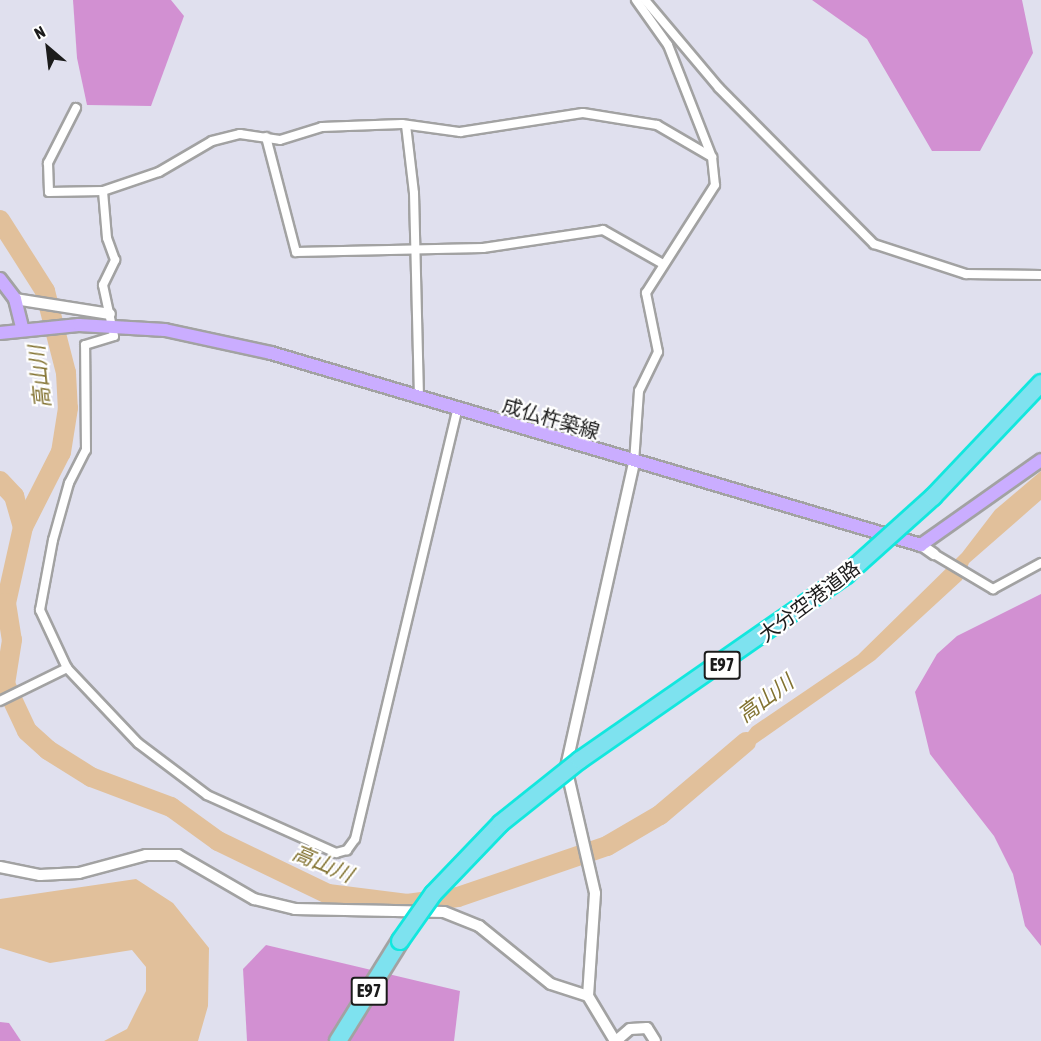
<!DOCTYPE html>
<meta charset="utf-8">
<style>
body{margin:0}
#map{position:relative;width:1041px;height:1041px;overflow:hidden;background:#e0e0ee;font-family:"Asap Condensed","Noto Sans JP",sans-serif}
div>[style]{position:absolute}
.forest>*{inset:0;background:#d290d2}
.water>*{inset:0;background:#e1c09b}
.river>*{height:20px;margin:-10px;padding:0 10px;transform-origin:10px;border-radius:10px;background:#e1c09b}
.roads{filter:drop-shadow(2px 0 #a2a2a2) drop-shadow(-2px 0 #a2a2a2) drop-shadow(0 2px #a2a2a2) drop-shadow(0 -2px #a2a2a2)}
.minor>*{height:8px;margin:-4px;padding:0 4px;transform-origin:4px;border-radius:4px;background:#fff}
.tertiary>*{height:10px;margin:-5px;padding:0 5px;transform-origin:5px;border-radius:5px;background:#fff}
.secondary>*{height:12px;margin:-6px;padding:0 6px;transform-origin:6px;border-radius:6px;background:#caadff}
.motorway>*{height:16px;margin:-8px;padding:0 8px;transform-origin:8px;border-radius:8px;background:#7ee2ef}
.bridges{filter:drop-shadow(2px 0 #12e7de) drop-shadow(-2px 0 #12e7de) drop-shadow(0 2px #12e7de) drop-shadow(0 -2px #12e7de)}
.motorway-bridge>*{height:16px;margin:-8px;padding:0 8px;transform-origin:8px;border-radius:8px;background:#7ee2ef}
span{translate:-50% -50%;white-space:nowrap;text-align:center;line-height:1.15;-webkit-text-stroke:4.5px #fff;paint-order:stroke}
.shield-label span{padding:2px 4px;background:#fff;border:2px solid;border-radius:4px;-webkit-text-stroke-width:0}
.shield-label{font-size:18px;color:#1b1b1b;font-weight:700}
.street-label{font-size:20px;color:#1b1b1b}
.water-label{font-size:21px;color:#827231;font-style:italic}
.north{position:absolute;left:18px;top:18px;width:60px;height:60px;-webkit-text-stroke:4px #fff;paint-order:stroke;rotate:332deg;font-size:16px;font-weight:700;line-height:24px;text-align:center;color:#1b1b1b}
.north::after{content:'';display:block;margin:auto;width:21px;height:27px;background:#1b1b1b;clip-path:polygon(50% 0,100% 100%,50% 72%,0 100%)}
</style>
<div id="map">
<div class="forest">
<i style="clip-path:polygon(73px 0,171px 0,184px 16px,151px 106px,87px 105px,77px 58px)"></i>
<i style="clip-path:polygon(812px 0,1022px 0,1033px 53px,980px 151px,932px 151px,867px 39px)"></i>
<i style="clip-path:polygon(1041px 594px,1041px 946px,1025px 926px,1013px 874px,994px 836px,930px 754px,915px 692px,937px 654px,957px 636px)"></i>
<i style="clip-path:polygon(266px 945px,460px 991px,454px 1041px,247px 1041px,243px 969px)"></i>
<i style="clip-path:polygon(0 1022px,9px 1023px,21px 1041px,0 1041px)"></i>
</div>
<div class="water">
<i style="clip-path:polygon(1041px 471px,1041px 500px,969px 563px,962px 580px,875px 660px,720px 769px,752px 727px,858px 655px,962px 553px,995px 510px)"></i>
<i style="clip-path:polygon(136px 879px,173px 903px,209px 948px,208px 1006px,198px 1041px,104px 1041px,127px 1029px,146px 991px,146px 967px,132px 950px,50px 963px,0 948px,0 899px)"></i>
</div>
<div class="river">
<i style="left:0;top:220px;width:84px;rotate:57.6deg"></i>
<i style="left:45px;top:291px;width:85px;rotate:75.6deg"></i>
<i style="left:66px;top:373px;width:35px;rotate:87deg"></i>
<i style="left:68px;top:408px;width:45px;rotate:99deg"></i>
<i style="left:61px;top:452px;width:84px;rotate:116.9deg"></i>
<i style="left:23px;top:527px;width:78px;rotate:102.6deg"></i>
<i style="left:6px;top:603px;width:37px;rotate:81deg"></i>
<i style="left:12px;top:640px;width:45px;rotate:99deg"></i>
<i style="left:5px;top:684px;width:52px;rotate:64.9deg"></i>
<i style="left:27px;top:731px;width:28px;rotate:42deg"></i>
<i style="left:48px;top:750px;width:51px;rotate:32.1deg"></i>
<i style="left:91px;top:777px;width:85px;rotate:20.6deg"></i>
<i style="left:171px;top:807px;width:58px;rotate:35.9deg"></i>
<i style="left:218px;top:841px;width:122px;rotate:25.7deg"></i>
<i style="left:328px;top:894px;width:80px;rotate:7.2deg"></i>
<i style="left:407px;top:904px;width:51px;rotate:-7.8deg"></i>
<i style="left:458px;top:897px;width:157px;rotate:-18.9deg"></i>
<i style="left:607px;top:846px;width:61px;rotate:-30.3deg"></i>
<i style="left:660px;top:815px;width:113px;rotate:-40.3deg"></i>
<i style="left:0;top:481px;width:21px;rotate:47deg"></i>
<i style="left:14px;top:496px;width:32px;rotate:74deg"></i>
</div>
<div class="roads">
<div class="minor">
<i style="left:636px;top:0;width:55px;rotate:54.6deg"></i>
<i style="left:668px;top:45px;width:118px;rotate:68.6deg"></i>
<i style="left:645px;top:0;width:115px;rotate:49.9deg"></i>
<i style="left:719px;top:88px;width:220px;rotate:45.2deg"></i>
<i style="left:874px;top:244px;width:97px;rotate:18.1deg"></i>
<i style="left:966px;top:274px;width:75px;rotate:0.8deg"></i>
<i style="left:76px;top:108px;width:62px;rotate:117deg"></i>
<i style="left:48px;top:163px;width:29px;rotate:88deg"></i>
<i style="left:49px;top:192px;width:54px;rotate:-1.1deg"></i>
<i style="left:406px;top:125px;width:68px;rotate:83.3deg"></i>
<i style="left:414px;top:193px;width:206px;rotate:88.6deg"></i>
<i style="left:266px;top:137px;width:119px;rotate:75.4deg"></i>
<i style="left:296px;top:252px;width:187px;rotate:-1.2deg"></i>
<i style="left:483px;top:248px;width:121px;rotate:-8.5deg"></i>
<i style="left:603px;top:230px;width:69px;rotate:29.5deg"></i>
<i style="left:457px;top:411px;width:440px;rotate:103.4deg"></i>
<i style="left:355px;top:839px;width:14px;rotate:126deg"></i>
<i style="left:347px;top:850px;width:11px;rotate:165deg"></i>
<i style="left:336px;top:853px;width:141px;rotate:-155.8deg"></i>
<i style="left:207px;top:795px;width:86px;rotate:-143deg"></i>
<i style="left:138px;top:743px;width:103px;rotate:-133.4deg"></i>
<i style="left:67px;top:668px;width:64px;rotate:-115deg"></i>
<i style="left:40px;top:610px;width:71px;rotate:-79.5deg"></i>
<i style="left:53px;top:540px;width:59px;rotate:-74.3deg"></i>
<i style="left:69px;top:483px;width:37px;rotate:-63deg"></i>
<i style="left:86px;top:450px;width:105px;rotate:-90.5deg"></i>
<i style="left:85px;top:345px;width:30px;rotate:-17deg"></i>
<i style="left:114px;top:336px;width:52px;rotate:-102.2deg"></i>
<i style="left:103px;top:285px;width:28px;rotate:-64deg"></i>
<i style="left:115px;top:260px;width:23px;rotate:-110deg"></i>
<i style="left:107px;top:238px;width:47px;rotate:-94.9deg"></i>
<i style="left:103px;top:191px;width:59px;rotate:-18.7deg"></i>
<i style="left:159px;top:172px;width:61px;rotate:-30.3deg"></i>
<i style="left:212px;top:141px;width:29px;rotate:-14deg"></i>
<i style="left:240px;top:134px;width:40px;rotate:8.5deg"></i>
<i style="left:280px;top:140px;width:44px;rotate:-17.2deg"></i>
<i style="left:322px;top:127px;width:26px;rotate:-2deg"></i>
<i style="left:348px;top:126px;width:54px;rotate:-2.1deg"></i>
<i style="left:402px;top:124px;width:59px;rotate:7.9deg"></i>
<i style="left:460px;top:132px;width:124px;rotate:-8.8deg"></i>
<i style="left:583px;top:113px;width:75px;rotate:9.2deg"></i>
<i style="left:657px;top:125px;width:64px;rotate:30.2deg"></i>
<i style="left:712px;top:157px;width:28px;rotate:84deg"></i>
<i style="left:715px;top:185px;width:128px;rotate:122.6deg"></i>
<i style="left:646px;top:293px;width:60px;rotate:78.5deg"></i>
<i style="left:658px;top:352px;width:43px;rotate:116deg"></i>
<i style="left:639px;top:391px;width:72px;rotate:94deg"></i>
<i style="left:934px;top:554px;width:69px;rotate:30.7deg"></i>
<i style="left:993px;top:589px;width:55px;rotate:-28.4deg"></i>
<i style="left:0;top:701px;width:75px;rotate:-26.2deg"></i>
</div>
<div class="tertiary">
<i style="left:15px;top:299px;width:96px;rotate:9deg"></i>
<i style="left:921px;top:545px;width:16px;rotate:35deg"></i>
<i style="left:0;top:867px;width:41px;rotate:11.3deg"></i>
<i style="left:40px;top:875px;width:39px;rotate:-3deg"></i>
<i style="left:79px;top:873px;width:69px;rotate:-15deg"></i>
<i style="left:146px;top:855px;width:32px"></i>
<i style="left:178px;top:855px;width:88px;rotate:30.1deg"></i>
<i style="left:254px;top:899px;width:42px;rotate:13.7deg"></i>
<i style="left:295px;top:909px;width:149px;rotate:1.2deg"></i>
<i style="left:444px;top:912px;width:38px;rotate:22deg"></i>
<i style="left:479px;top:926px;width:92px;rotate:38.9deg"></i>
<i style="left:551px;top:984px;width:39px;rotate:18deg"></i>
<i style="left:615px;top:1041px;width:52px;rotate:-121deg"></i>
<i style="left:588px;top:996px;width:103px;rotate:-86.1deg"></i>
<i style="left:595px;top:893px;width:129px;rotate:-103deg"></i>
<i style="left:566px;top:767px;width:312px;rotate:-77.4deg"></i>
<i style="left:616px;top:1041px;width:18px;rotate:-41deg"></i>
<i style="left:630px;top:1029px;width:17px;rotate:-3deg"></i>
<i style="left:647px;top:1028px;width:15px;rotate:58deg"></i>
</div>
<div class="secondary">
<i style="left:0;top:279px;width:25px;rotate:53deg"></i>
<i style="left:15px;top:299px;width:32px;rotate:76deg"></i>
<i style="left:0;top:333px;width:79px;rotate:-5.8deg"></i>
<i style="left:79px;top:325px;width:86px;rotate:3.3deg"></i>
<i style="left:165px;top:330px;width:108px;rotate:12.2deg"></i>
<i style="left:271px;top:353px;width:678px;rotate:16.46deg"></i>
<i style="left:921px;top:545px;width:147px;rotate:-35.3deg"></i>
</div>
<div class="motorway">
<i style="left:338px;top:1041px;width:118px;rotate:-58.2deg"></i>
</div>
</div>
<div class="bridges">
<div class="motorway-bridge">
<i style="left:400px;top:941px;width:57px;rotate:-54.9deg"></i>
<i style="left:433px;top:894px;width:98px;rotate:-46.2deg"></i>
<i style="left:501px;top:823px;width:101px;rotate:-38.6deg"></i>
<i style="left:580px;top:760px;width:324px;rotate:-34.8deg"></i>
<i style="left:846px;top:575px;width:117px;rotate:-41.9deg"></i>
<i style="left:933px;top:497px;width:157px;rotate:-46.5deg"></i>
</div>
</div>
<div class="shield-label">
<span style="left:722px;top:665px">E97</span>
<span style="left:369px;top:991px">E97</span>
</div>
<div class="street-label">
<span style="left:551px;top:418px;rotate:16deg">成仏杵築線</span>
<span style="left:809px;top:601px;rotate:-37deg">大分空港道路</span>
</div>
<div class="water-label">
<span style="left:39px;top:377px;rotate:-96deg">高山川</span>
<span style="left:765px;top:698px;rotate:-37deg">高山川</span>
<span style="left:323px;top:863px;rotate:23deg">高山川</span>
</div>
<div class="north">N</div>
</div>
